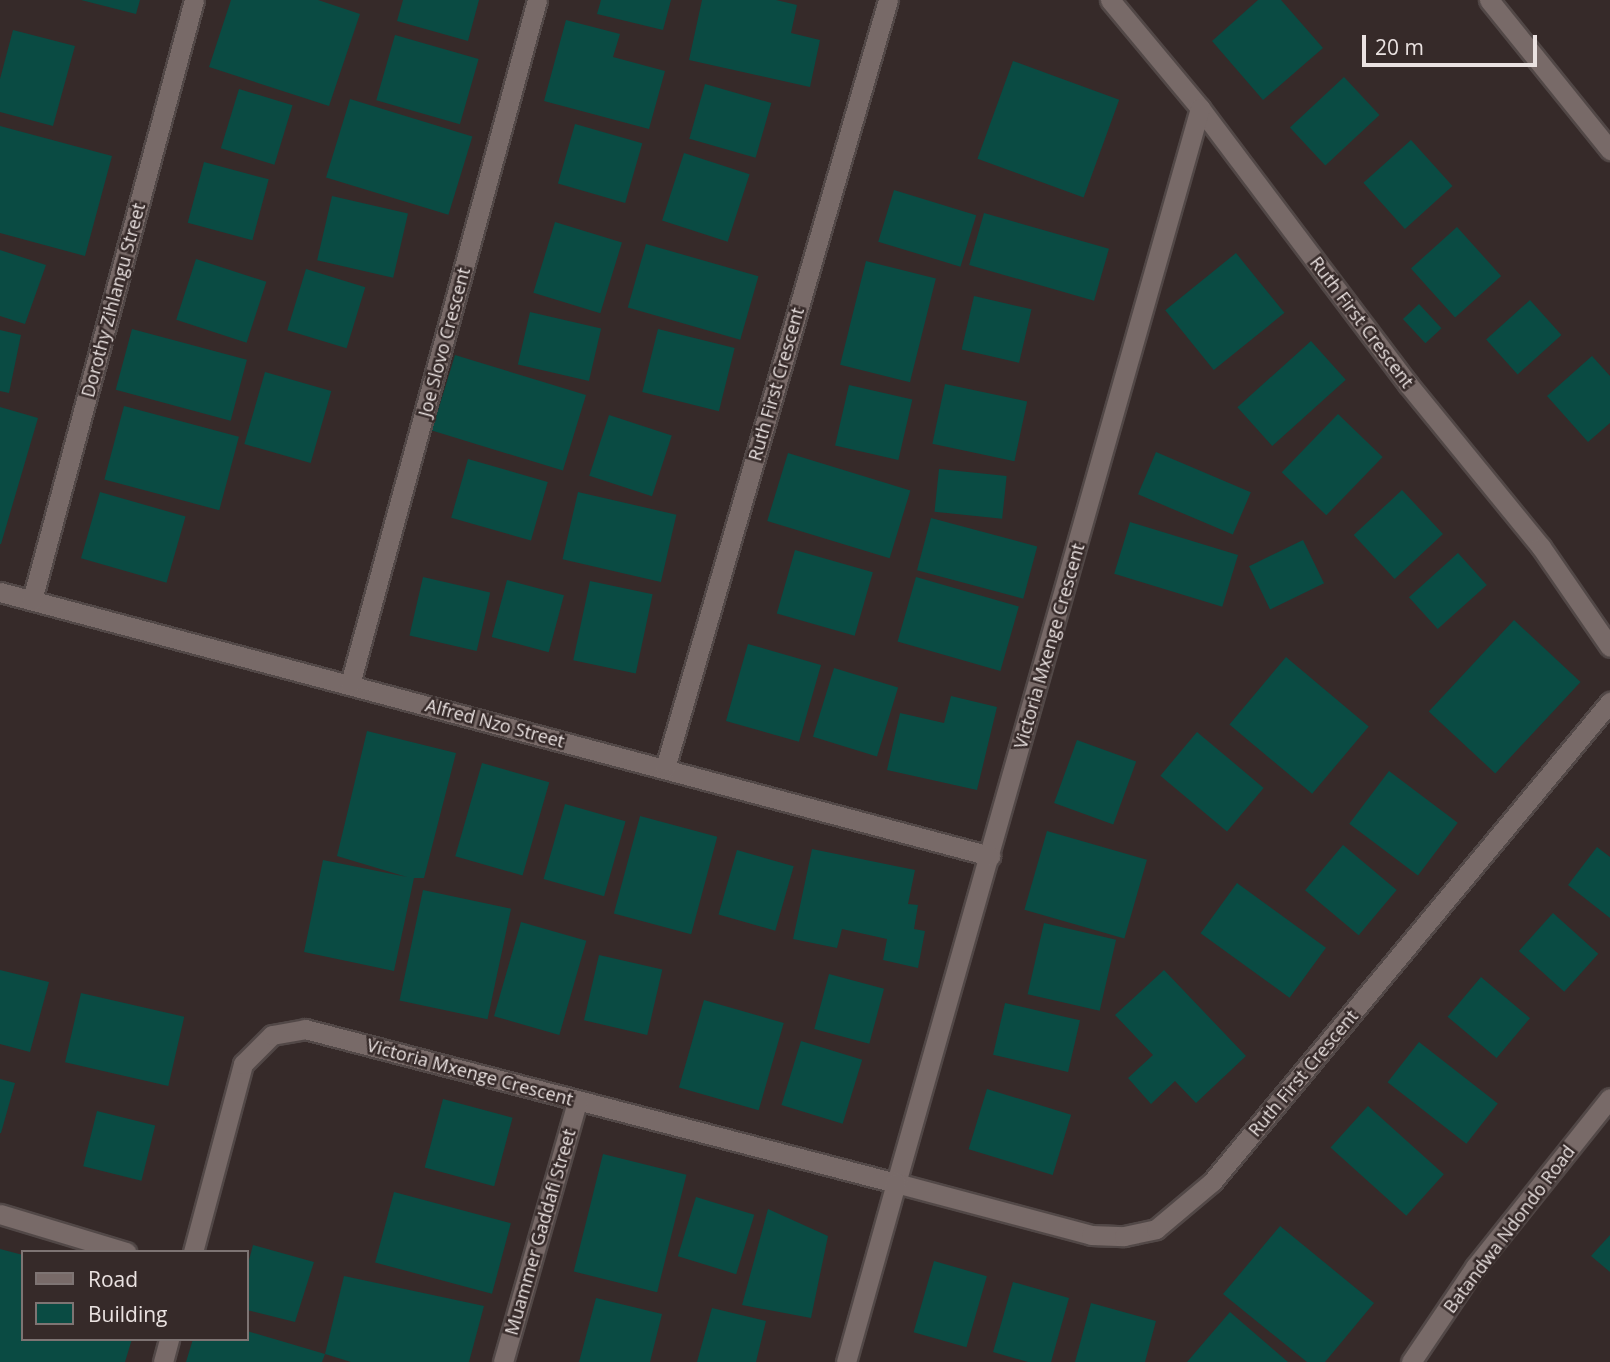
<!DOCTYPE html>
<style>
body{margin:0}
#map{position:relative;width:1610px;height:1362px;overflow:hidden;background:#362a29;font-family:"Open Sans",sans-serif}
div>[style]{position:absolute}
.building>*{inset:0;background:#0a4b43;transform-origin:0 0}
.roads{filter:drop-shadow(2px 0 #524847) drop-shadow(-2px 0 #524847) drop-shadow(0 2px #524847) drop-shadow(0 -2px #524847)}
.minor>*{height:19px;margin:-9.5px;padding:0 9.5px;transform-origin:9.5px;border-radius:9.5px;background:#786a68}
.tertiary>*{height:19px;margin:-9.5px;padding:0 9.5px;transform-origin:9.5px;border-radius:9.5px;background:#786a68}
span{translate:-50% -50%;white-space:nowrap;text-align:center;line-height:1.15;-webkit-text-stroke:5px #362a29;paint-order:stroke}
.street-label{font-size:18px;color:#eae2e1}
.legend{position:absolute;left:21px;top:1250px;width:228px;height:91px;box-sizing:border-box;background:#362a29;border:2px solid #7e7473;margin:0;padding:9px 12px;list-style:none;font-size:21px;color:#eae2e1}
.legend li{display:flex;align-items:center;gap:14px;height:35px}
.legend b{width:35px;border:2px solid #7e7473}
.scale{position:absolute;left:1362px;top:35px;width:175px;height:32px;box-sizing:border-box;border:4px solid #eae2e1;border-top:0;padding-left:9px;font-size:21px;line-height:24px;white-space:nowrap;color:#eae2e1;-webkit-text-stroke:5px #362a29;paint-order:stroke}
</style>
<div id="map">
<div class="building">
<i style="clip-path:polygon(81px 0,140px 0,136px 14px)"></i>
<i style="clip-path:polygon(231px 0,318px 0,360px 14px,329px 106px,209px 67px)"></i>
<i style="clip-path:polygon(403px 0,479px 0,468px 41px,397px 21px)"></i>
<i style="clip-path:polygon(601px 0,671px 0,663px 30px,597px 14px)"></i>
<i style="clip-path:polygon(702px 0,776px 0,797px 5px,791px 33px,820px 40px,810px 87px,689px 60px)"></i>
<i style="clip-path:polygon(1258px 0,1281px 0,1323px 48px,1263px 100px,1212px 41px)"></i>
<i style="clip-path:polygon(566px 20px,620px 34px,613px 57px,665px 71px,649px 129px,544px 101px)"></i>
<i style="clip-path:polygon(13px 30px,75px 46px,53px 126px,0 112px,0 79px)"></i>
<i style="left:395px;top:35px;width:87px;height:68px;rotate:16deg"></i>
<i style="left:1013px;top:61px;width:113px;height:104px;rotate:20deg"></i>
<i style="left:1344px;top:77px;width:52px;height:74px;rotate:47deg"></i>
<i style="left:705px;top:84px;width:69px;height:57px;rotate:16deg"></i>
<i style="left:239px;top:89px;width:56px;height:62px;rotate:17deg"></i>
<i style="left:350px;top:99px;width:128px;height:82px;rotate:17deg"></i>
<i style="left:575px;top:124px;width:70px;height:62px;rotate:16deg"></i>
<i style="clip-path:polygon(0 126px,112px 156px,85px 256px,0 233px)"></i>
<i style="left:1411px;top:140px;width:62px;height:64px;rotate:48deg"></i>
<i style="left:684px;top:153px;width:69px;height:71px;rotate:18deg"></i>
<i style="left:204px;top:162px;width:67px;height:63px;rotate:15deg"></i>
<i style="left:894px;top:190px;width:86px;height:54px;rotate:17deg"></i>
<i style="left:332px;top:196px;width:78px;height:66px;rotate:13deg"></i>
<i style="left:984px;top:213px;width:130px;height:54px;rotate:16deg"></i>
<i style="left:555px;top:222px;width:70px;height:74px;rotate:17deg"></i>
<i style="left:1457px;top:227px;width:66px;height:62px;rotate:48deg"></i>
<i style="left:646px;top:244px;width:117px;height:66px;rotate:16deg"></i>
<i style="clip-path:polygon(0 250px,46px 265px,25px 324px,0 316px)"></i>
<i style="left:1236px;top:253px;width:77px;height:91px;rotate:51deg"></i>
<i style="left:196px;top:259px;width:74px;height:64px;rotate:18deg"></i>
<i style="left:866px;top:261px;width:72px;height:107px;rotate:14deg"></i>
<i style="left:306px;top:269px;width:62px;height:64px;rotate:17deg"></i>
<i style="left:974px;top:296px;width:59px;height:55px;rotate:13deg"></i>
<i style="left:1530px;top:300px;width:47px;height:59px;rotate:48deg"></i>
<i style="left:1419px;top:304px;width:33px;height:22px;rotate:47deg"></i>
<i style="left:530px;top:312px;width:73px;height:54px;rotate:13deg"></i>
<i style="left:132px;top:329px;width:119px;height:63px;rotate:15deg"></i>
<i style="left:658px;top:329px;width:79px;height:65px;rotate:14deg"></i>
<i style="clip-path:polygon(0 330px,21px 335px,9px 393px,0 391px)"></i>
<i style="left:1311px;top:341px;width:52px;height:99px;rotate:48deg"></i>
<i style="left:455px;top:355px;width:137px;height:79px;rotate:17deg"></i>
<i style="clip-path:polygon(1592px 356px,1610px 376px,1610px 423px,1588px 442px,1547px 396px)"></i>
<i style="left:265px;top:372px;width:69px;height:75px;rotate:16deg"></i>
<i style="left:945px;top:384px;width:84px;height:61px;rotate:12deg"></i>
<i style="left:849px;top:385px;width:65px;height:62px;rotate:13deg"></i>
<i style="left:124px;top:406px;width:119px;height:76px;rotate:15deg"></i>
<i style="clip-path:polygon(0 407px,38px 418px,1px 544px,0 544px)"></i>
<i style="left:1338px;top:414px;width:62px;height:81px;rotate:44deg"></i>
<i style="left:609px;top:415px;width:66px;height:64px;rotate:18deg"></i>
<i style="left:1156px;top:452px;width:103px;height:46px;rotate:23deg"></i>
<i style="left:788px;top:453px;width:128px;height:71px;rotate:17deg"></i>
<i style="left:468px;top:459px;width:83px;height:61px;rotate:16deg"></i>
<i style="left:939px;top:469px;width:68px;height:43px;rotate:6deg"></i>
<i style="left:1402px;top:490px;width:60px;height:66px;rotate:47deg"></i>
<i style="left:100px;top:492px;width:89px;height:69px;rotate:16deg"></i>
<i style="left:578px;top:492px;width:101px;height:69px;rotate:13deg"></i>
<i style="left:931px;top:518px;width:110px;height:54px;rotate:15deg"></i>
<i style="left:1130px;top:522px;width:113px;height:54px;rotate:17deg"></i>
<i style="left:1303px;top:540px;width:48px;height:60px;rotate:64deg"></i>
<i style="left:795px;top:550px;width:81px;height:66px;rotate:16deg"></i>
<i style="left:1458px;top:553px;width:43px;height:66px;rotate:48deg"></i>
<i style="left:423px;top:577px;width:69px;height:60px;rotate:13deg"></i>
<i style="left:916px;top:577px;width:107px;height:67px;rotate:16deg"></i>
<i style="left:507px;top:580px;width:59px;height:59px;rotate:15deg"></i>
<i style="left:590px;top:581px;width:64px;height:81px;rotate:12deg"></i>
<i style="left:1514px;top:620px;width:91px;height:125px;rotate:43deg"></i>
<i style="left:748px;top:644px;width:76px;height:80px;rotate:16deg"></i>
<i style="left:1286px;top:657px;width:108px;height:88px;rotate:40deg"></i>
<i style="left:834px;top:668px;width:67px;height:72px;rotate:17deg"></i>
<i style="clip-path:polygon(951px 696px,997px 707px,977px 790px,887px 770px,900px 713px,944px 723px)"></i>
<i style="clip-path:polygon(367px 731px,456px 753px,424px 878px,414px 878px,394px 971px,304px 952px,323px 860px,407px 877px,337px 856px)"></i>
<i style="left:1197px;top:732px;width:87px;height:57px;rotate:40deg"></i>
<i style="left:1077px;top:740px;width:63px;height:67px;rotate:20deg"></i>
<i style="left:482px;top:763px;width:70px;height:97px;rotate:16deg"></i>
<i style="left:1389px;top:771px;width:86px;height:66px;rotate:37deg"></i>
<i style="left:565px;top:804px;width:63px;height:78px;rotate:16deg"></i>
<i style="left:640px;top:816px;width:80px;height:101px;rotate:15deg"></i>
<i style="left:1047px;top:831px;width:104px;height:82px;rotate:16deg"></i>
<i style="left:1343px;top:845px;width:70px;height:59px;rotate:40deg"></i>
<i style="clip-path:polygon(1597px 847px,1610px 857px,1610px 918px,1568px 885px)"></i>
<i style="clip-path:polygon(812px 849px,915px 870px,908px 904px,918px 905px,914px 929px,925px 931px,918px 968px,883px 960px,887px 939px,842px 929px,837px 948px,793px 939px)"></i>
<i style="left:737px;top:850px;width:59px;height:67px;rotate:16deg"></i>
<i style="left:1237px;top:883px;width:110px;height:62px;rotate:36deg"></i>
<i style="left:423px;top:890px;width:90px;height:113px;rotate:12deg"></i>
<i style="left:1553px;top:913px;width:61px;height:51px;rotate:42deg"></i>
<i style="left:521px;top:922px;width:68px;height:98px;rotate:16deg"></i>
<i style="left:1044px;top:923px;width:74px;height:73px;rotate:13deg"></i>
<i style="left:599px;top:955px;width:65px;height:67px;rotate:13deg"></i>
<i style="clip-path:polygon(0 970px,49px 982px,30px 1052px,0 1044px)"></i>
<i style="clip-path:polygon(1164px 970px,1246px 1056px,1196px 1103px,1175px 1081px,1151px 1104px,1128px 1078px,1153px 1055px,1115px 1015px)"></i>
<i style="left:829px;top:974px;width:57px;height:57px;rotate:15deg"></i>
<i style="left:1481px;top:977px;width:64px;height:52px;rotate:40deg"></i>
<i style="left:81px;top:993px;width:106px;height:71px;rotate:13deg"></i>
<i style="left:704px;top:1000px;width:83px;height:91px;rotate:16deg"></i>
<i style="left:1005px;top:1003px;width:77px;height:53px;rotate:13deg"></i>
<i style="left:801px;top:1041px;width:64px;height:67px;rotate:17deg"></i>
<i style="left:1419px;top:1042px;width:100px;height:51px;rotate:38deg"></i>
<i style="clip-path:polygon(0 1079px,15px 1083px,1px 1133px,0 1133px)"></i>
<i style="left:987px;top:1089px;width:88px;height:63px;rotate:17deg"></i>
<i style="left:443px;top:1099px;width:72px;height:71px;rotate:15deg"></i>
<i style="left:1368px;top:1106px;width:102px;height:56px;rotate:42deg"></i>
<i style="left:97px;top:1111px;width:60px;height:57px;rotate:14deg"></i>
<i style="left:603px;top:1154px;width:86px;height:121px;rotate:14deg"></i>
<i style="left:394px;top:1192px;width:121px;height:73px;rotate:15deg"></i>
<i style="left:696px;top:1197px;width:61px;height:62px;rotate:17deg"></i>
<i style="clip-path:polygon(768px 1209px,828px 1236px,811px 1318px,742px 1305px)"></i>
<i style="clip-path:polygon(1280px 1226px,1374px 1303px,1325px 1362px,1307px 1362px,1223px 1294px)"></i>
<i style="clip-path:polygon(1610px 1235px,1610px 1272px,1591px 1256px)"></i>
<i style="clip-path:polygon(253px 1245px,314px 1262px,295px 1322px,247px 1310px,247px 1268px)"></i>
<i style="clip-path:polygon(0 1249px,23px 1255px,23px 1339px,132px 1339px,125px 1362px,0 1362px)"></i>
<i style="left:934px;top:1261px;width:55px;height:74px;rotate:16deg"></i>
<i style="clip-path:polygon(344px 1276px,484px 1306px,469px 1362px,351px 1362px,325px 1354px)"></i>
<i style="clip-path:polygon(1013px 1282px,1069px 1298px,1051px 1362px,1028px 1362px,993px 1352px)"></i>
<i style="clip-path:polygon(596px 1298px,662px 1314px,650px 1362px,579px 1362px)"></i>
<i style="clip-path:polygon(1091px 1303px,1156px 1321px,1145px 1362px,1075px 1362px)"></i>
<i style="clip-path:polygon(712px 1308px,766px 1321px,756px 1362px,697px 1362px)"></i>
<i style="clip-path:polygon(1230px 1312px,1288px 1362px,1187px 1362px)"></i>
<i style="clip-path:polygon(247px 1331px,325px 1354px,322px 1362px,186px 1362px,193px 1339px,247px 1339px)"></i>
</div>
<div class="roads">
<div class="minor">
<i style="left:1110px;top:0;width:141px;rotate:50.2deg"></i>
<i style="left:1200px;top:108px;width:346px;rotate:53deg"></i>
<i style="left:1408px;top:384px;width:210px;rotate:50.8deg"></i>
<i style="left:1541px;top:547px;width:121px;rotate:55.4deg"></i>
<i style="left:1200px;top:108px;width:1117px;rotate:105.79deg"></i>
<i style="left:896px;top:1183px;width:202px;rotate:14.9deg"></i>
<i style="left:1091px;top:1235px;width:33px;rotate:2deg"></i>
<i style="left:1124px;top:1236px;width:33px;rotate:-12deg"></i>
<i style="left:1156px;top:1229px;width:73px;rotate:-40deg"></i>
<i style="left:1212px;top:1182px;width:624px;rotate:-50.34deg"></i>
<i style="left:0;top:592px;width:1025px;rotate:14.93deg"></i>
<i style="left:32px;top:600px;width:621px;rotate:-74.89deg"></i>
<i style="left:350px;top:684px;width:709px;rotate:-74.71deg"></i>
<i style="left:665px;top:768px;width:800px;rotate:-73.81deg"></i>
<i style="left:0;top:1214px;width:132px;rotate:16.8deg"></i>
<i style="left:193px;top:1252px;width:195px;rotate:-75.1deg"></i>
<i style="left:243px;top:1064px;width:41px;rotate:-45deg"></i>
<i style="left:272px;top:1035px;width:34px;rotate:-10deg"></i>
<i style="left:305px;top:1029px;width:611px;rotate:14.61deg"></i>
<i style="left:896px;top:1183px;width:186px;rotate:105.6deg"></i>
<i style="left:163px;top:1362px;width:24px;rotate:-75deg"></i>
<i style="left:503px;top:1362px;width:270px;rotate:-74.1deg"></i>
<i style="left:1411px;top:1362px;width:115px;rotate:-56deg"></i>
<i style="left:1475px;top:1267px;width:216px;rotate:-51.4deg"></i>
</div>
<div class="tertiary">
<i style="left:1489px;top:0;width:193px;rotate:51.1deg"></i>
</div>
</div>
<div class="street-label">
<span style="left:113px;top:300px;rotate:-75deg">Dorothy Zihlangu Street</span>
<span style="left:1362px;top:322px;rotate:53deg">Ruth First Crescent</span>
<span style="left:444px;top:342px;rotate:-75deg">Joe Slovo Crescent</span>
<span style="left:776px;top:384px;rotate:-74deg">Ruth First Crescent</span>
<span style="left:1049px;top:646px;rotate:-74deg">Victoria Mxenge Crescent</span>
<span style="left:495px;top:723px;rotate:15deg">Alfred Nzo Street</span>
<span style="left:470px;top:1072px;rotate:15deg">Victoria Mxenge Crescent</span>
<span style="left:1303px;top:1073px;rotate:-50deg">Ruth First Crescent</span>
<span style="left:1509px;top:1229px;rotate:-53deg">Batandwa Ndondo Road</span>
<span style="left:540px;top:1232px;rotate:-74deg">Muammer Gaddafi Street</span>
</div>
<ul class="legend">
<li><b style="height:9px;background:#786a68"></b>Road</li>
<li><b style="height:19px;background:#0a4b43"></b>Building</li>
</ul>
<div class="scale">20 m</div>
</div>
